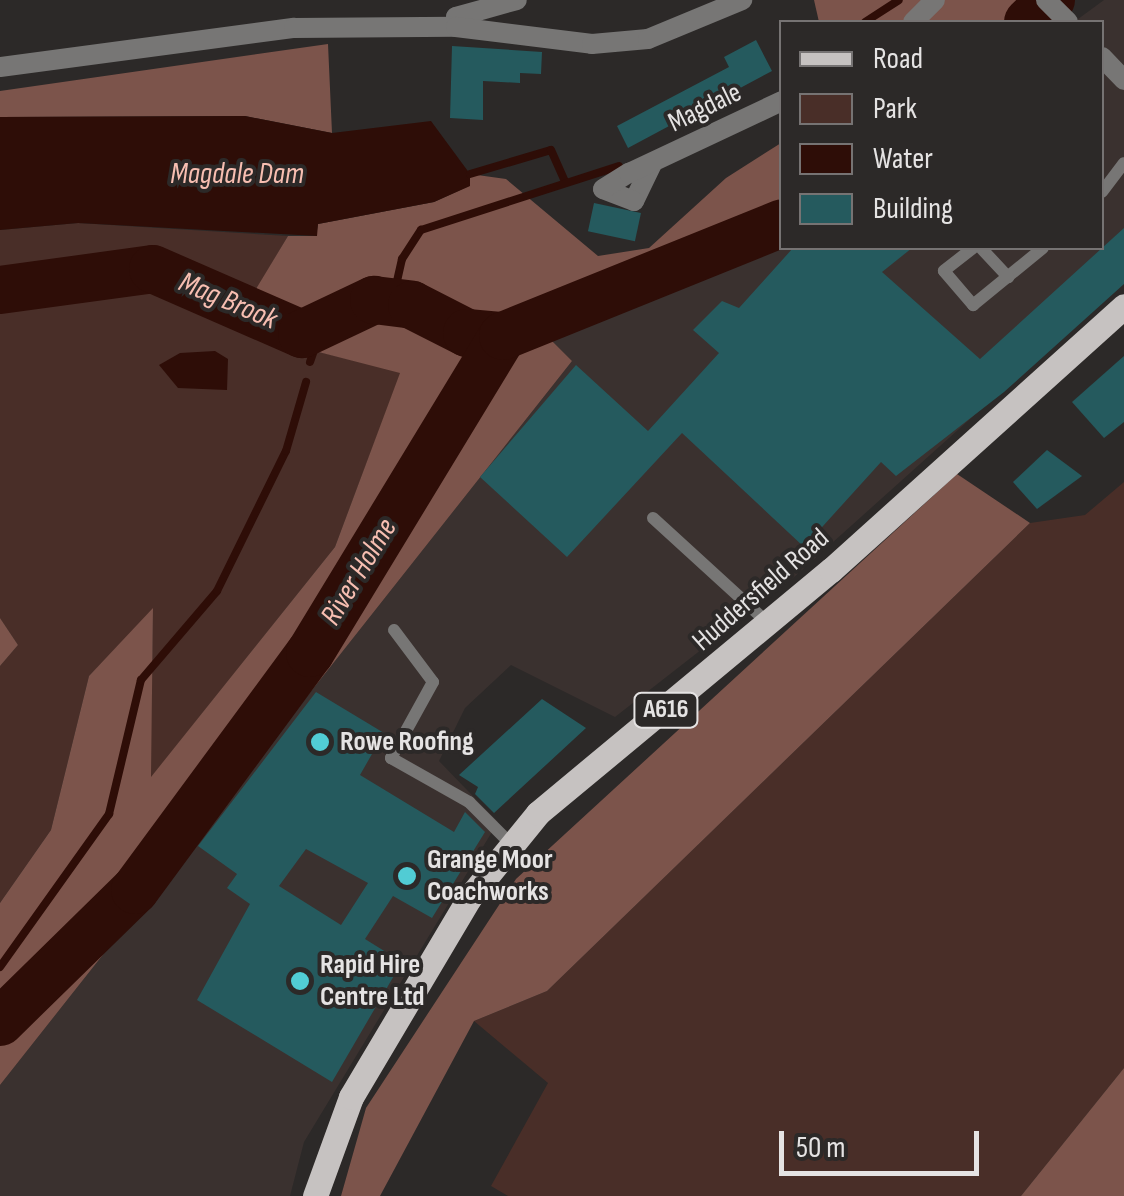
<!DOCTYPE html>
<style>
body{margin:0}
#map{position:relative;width:1124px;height:1196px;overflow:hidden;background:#2c2928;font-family:"Sofia Sans Condensed",sans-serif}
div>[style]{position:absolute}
.built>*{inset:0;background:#3a312f}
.green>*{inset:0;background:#492e28}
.forest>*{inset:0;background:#7c544b}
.water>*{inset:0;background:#2e0d07}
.stream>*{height:8px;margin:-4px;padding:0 4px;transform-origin:4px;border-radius:4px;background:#2e0d07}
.river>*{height:48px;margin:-24px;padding:0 24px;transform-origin:24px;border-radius:24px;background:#2e0d07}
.building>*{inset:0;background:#255a5e;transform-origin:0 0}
.service>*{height:12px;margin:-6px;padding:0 6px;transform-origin:6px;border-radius:6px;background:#777675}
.minor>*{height:20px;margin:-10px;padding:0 10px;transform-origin:10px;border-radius:10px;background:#777675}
.primary>*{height:25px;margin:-12.5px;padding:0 12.5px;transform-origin:12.5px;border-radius:12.5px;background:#c6c2c1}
.dots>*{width:28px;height:28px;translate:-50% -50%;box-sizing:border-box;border:5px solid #2c2928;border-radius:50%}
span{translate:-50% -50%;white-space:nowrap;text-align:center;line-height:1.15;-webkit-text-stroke:8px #2c2928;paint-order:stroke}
.shield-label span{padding:2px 8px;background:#2c2928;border:2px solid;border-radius:8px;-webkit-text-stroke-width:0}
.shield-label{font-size:25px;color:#e5e3e3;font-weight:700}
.street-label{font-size:28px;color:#e5e3e3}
.poi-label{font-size:28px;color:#e5e3e3;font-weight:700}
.left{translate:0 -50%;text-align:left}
.water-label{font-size:30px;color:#f7beb1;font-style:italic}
.legend{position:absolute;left:779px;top:20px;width:325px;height:230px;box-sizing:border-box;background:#2c2928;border:2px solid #767373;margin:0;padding:12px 18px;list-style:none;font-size:30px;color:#e5e3e3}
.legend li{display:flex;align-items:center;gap:20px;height:50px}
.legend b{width:50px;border:2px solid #767373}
.scale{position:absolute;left:779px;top:1131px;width:200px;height:45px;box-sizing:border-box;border:5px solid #e5e3e3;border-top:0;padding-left:12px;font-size:30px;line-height:35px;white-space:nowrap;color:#e5e3e3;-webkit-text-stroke:8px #2c2928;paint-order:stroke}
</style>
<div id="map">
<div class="built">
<i style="clip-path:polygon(1104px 0,1124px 0,1124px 281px,793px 578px,615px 717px,511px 665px,465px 708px,439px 761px,498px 822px,304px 1142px,290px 1196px,0 1196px,0 1085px,572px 361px,549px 338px,781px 243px,1102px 248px,1102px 22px,1074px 22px)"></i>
</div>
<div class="green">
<i style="clip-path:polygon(78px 223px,288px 236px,240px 317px,303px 348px,401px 372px,335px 547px,150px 779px,153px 610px,89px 676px,51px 830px,0 903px,0 666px,18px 645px,0 618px,0 230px)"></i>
<i style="clip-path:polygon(1124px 482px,1124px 1068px,1021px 1196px,508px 1196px,491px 1186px,548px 1083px,474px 1021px,547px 991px,1030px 523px,1085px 515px)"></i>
</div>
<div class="forest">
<i style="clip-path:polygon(814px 0,1016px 0,1032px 13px,1022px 22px,819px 22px)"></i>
<i style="clip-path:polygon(328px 44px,332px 133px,245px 116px,0 117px,0 91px)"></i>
<i style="clip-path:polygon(781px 143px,781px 220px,572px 297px,549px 338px,572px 361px,0 1085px,0 903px,51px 830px,89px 676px,153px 608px,151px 777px,335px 547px,400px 373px,303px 348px,239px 317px,288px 236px,316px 236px,318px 224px,434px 202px,469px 186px,470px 174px,506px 179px,598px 256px,649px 248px,726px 178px)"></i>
<i style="clip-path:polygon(957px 474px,1030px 523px,547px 991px,474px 1021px,380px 1196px,341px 1196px,366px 1108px,516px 879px)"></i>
<i style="clip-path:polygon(0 618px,18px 645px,0 666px)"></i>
<i style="clip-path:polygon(1124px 1068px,1124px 1196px,1021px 1196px)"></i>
</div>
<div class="water">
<i style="clip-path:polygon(245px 116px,332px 133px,431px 121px,470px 174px,470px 186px,434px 202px,318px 224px,317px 236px,78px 223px,0 230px,0 117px)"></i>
<i style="clip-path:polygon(215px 351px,228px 359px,227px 390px,178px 388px,159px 365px,180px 353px)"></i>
</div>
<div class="stream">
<i style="left:865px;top:22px;width:40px;rotate:-32.9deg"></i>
<i style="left:470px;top:174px;width:84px;rotate:-16.5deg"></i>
<i style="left:551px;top:150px;width:34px;rotate:66deg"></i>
<i style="left:392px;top:303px;width:45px;rotate:-77.2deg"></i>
<i style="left:402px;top:259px;width:35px;rotate:-57deg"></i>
<i style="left:421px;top:230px;width:208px;rotate:-17.9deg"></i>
<i style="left:310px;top:362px;width:42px;rotate:-70.7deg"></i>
<i style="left:0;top:967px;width:188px;rotate:-54.5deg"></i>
<i style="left:109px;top:814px;width:138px;rotate:-76.6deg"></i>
<i style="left:141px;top:680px;width:117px;rotate:-49.5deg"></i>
<i style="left:217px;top:591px;width:156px;rotate:-63.8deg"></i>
<i style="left:286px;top:451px;width:72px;rotate:-73.8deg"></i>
</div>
<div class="river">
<i style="left:1028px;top:22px;width:32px;rotate:-44deg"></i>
<i style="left:0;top:290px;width:154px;rotate:-7.8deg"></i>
<i style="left:153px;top:269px;width:163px;rotate:23.6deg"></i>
<i style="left:302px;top:334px;width:80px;rotate:-25.3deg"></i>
<i style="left:374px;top:300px;width:38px;rotate:7deg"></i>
<i style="left:412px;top:305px;width:62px;rotate:27deg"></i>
<i style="left:467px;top:333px;width:36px;rotate:5deg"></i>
<i style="left:0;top:1022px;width:189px;rotate:-44.4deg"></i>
<i style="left:135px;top:890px;width:295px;rotate:-53.6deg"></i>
<i style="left:310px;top:653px;width:371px;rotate:-58.7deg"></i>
<i style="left:503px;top:336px;width:301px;rotate:-22deg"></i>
</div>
<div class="building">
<i style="clip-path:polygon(756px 40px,772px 71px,628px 148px,617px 126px,729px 67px,724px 57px)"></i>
<i style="clip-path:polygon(452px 46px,542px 52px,541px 74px,520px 73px,520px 83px,483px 81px,483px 120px,450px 118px)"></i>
<i style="left:594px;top:203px;width:48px;height:29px;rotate:12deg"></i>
<i style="clip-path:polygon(1124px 228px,1124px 284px,1004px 392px,896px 476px,881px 462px,804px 547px,682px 433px,567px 557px,480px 477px,576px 365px,648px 431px,719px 353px,693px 330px,722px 301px,739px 308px,793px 248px,912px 248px,882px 272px,980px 359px)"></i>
<i style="clip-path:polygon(1124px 356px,1124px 422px,1104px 438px,1072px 402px)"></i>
<i style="clip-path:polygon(1047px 450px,1082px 476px,1037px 509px,1013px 482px)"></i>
<i style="clip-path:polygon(evenodd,316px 692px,384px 733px,360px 775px,454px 832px,465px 812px,485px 832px,432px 918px,393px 896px,365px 939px,402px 962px,332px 1082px,197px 1000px,250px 904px,227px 888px,237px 874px,198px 846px,316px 692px,306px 849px,368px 883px,341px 925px,279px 886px,306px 849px)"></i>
<i style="clip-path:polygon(542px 699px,586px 728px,494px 813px,475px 794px,478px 787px,459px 775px)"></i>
</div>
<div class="service">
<i style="left:1102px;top:192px;width:36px;rotate:-53deg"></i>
<i style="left:973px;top:248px;width:37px;rotate:142deg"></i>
<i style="left:944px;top:271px;width:45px;rotate:49.5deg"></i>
<i style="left:973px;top:305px;width:90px;rotate:-39.2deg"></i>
<i style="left:981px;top:248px;width:40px;rotate:47deg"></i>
<i style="left:653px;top:518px;width:156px;rotate:42.4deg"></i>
<i style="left:394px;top:630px;width:65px;rotate:53.1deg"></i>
<i style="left:433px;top:682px;width:87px;rotate:118.9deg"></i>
<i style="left:391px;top:758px;width:90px;rotate:29.4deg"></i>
<i style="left:469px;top:802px;width:61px;rotate:45deg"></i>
</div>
<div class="minor">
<i style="left:1046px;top:0;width:31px;rotate:45deg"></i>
<i style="left:913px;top:22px;width:31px;rotate:-45deg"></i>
<i style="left:456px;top:27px;width:10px;rotate:-90deg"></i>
<i style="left:456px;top:17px;width:63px;rotate:-15.6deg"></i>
<i style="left:1102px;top:57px;width:32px;rotate:46deg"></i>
<i style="left:0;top:67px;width:297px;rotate:-7.6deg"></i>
<i style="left:294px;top:28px;width:162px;rotate:-0.4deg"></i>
<i style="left:456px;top:27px;width:137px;rotate:7.1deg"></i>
<i style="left:592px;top:44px;width:56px;rotate:-5.1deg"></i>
<i style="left:648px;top:39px;width:102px;rotate:-22.5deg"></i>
<i style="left:652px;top:164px;width:41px;rotate:115.9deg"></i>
<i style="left:634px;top:201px;width:33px;rotate:-159deg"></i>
<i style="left:603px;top:189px;width:31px;rotate:-32deg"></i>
<i style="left:629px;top:173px;width:169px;rotate:-25.2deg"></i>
</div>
<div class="primary">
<i style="left:315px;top:1196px;width:105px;rotate:-70deg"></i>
<i style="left:351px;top:1097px;width:231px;rotate:-59.3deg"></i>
<i style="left:469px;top:898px;width:109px;rotate:-50.9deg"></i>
<i style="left:538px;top:813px;width:381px;rotate:-39.7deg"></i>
<i style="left:831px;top:570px;width:394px;rotate:-42deg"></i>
</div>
<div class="dots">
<i style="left:320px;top:742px;background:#51ccd4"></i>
<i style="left:407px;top:876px;background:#51ccd4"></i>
<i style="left:300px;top:981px;background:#51ccd4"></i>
</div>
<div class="shield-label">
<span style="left:666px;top:710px">A616</span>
</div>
<div class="street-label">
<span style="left:705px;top:108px;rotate:-26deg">Magdale</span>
<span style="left:761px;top:590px;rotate:-41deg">Huddersfield Road</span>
</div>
<div class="poi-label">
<span class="left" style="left:340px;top:742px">Rowe Roofing</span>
<span class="left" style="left:427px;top:876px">Grange Moor<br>Coachworks</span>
<span class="left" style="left:320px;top:981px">Rapid Hire<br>Centre Ltd</span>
</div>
<div class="water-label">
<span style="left:237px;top:174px">Magdale Dam</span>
<span style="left:228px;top:301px;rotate:23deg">Mag Brook</span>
<span style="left:359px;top:572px;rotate:-59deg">River Holme</span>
</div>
<ul class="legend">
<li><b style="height:12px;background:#c6c2c1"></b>Road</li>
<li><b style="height:28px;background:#492e28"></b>Park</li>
<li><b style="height:28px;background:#2e0d07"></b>Water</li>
<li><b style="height:28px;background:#255a5e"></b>Building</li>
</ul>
<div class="scale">50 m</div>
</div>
